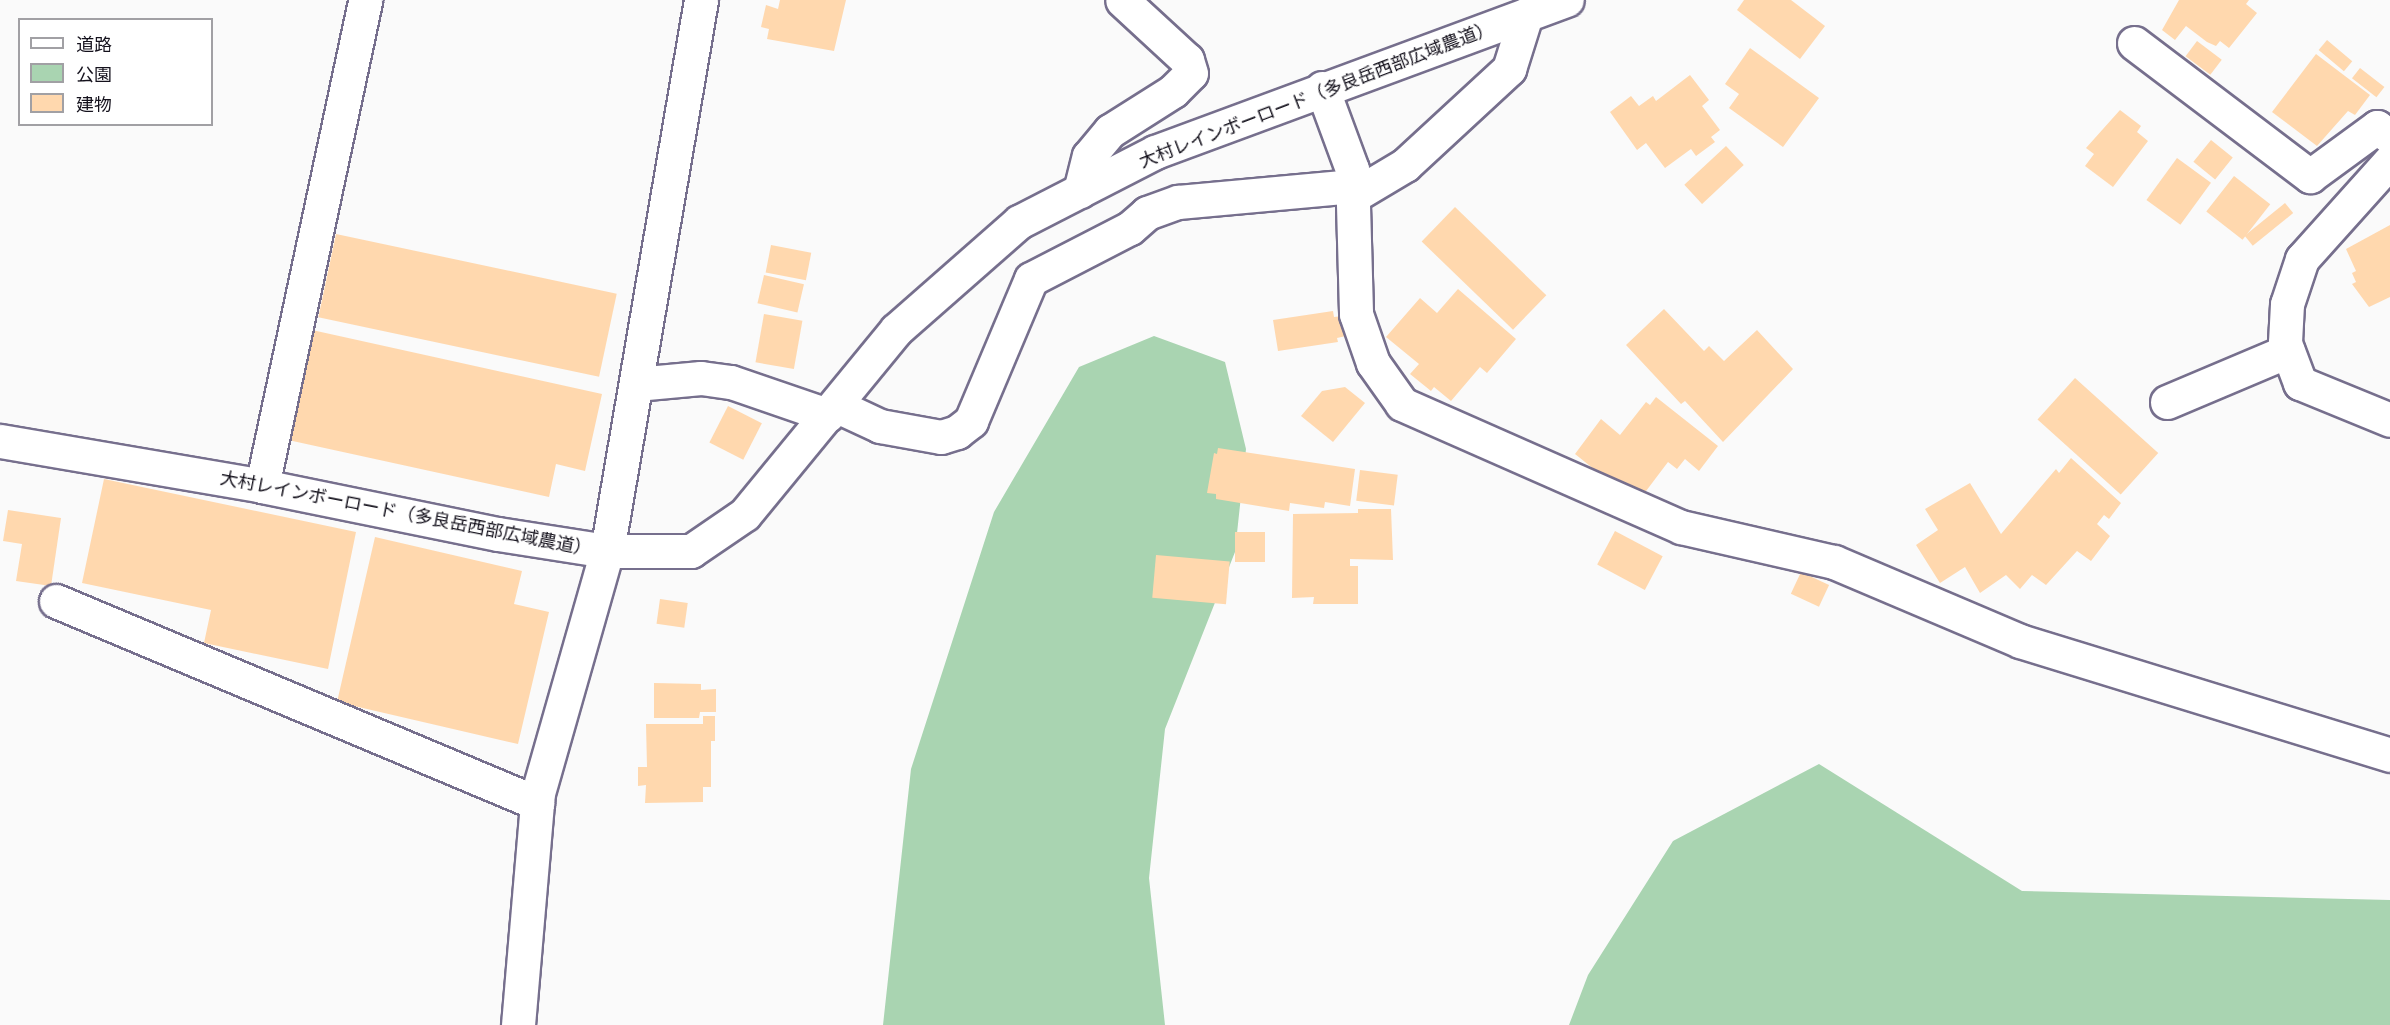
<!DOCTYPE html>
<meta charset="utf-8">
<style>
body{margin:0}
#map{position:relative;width:2390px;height:1025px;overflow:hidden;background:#fafafa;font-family:Commissioner,"Noto Sans JP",sans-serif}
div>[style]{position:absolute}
.green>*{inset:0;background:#a9d4b1}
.building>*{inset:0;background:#ffd8ae;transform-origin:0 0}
.roads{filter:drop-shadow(2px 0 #766f8d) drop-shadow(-2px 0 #766f8d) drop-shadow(0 2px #766f8d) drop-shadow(0 -2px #766f8d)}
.minor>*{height:33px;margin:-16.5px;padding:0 16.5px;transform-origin:16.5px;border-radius:16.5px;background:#fff}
span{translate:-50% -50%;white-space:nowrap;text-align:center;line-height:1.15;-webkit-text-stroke:4.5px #fff;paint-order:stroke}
.street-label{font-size:18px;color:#14111c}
.legend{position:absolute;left:18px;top:18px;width:195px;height:108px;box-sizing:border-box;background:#fff;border:2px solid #a1a0a4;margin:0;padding:8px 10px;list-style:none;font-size:18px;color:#14111c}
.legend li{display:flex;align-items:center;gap:12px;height:30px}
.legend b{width:30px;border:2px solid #a1a0a4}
</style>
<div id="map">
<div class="green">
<i style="clip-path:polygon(1154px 336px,1225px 362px,1246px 449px,1235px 552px,1165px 729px,1149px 878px,1165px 1025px,883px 1025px,911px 769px,994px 512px,1079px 367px)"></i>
<i style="clip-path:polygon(1819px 764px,2022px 891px,2390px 900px,2390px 1025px,1569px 1025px,1588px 975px,1673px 841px)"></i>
</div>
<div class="building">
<i style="clip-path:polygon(780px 0,846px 0,834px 51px,767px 39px,769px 29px,761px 27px,766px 5px,778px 9px)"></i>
<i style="clip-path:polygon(1744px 0,1791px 0,1825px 26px,1800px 59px,1737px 10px)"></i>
<i style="clip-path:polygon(2179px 0,2249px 0,2246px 4px,2257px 13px,2229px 48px,2220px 41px,2216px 46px,2207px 42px,2186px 26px,2175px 40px,2162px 30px)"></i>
<i style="left:2327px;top:40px;width:33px;height:13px;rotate:40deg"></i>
<i style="left:2197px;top:41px;width:31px;height:19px;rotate:37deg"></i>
<i style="clip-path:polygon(1750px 48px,1819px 98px,1783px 147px,1729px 108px,1739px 94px,1725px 84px)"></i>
<i style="clip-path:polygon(2316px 54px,2370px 95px,2355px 115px,2348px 111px,2317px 146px,2272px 112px)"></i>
<i style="left:2360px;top:68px;width:31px;height:13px;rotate:38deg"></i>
<i style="clip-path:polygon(1690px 75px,1709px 100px,1702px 106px,1720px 130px,1711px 137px,1715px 142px,1696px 156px,1691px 149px,1665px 168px,1646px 143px,1637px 150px,1610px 112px,1631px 96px,1639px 106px,1653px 96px,1656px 101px)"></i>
<i style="clip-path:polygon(2120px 110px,2141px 126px,2137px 132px,2148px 141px,2113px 187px,2085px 166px,2094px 154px,2086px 148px)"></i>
<i style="left:2211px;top:140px;width:28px;height:28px;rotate:39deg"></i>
<i style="left:1726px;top:146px;width:26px;height:57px;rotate:47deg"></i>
<i style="left:2177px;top:158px;width:42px;height:52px;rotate:36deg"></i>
<i style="left:2234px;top:176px;width:46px;height:45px;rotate:38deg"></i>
<i style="left:2285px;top:203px;width:13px;height:52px;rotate:51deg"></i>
<i style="left:1455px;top:207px;width:127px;height:48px;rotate:44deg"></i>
<i style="clip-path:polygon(2390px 225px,2390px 297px,2369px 307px,2352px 284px,2356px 282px,2352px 273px,2356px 271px,2346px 249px)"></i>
<i style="left:336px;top:234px;width:287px;height:85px;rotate:12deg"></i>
<i style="left:771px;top:245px;width:41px;height:28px;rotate:11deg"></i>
<i style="left:764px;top:275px;width:41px;height:29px;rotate:13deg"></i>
<i style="clip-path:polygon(1458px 289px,1516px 339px,1487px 373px,1480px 367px,1451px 401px,1434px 387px,1431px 391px,1410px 374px,1419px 364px,1386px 337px,1420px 298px,1437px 313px)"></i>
<i style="clip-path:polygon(1664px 309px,1704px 351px,1709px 346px,1724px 361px,1757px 330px,1793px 369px,1723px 442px,1685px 401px,1681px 404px,1626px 345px)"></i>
<i style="clip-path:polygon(1333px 311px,1334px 317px,1343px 316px,1346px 336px,1337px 338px,1338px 342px,1278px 351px,1273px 320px)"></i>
<i style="left:764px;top:314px;width:39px;height:49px;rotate:10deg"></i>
<i style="clip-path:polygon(312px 330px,602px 394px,585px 471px,556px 464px,549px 497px,288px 440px)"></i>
<i style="left:2075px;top:378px;width:112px;height:56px;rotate:42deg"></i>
<i style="clip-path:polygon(1345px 387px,1365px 403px,1333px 442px,1301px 416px,1322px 391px)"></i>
<i style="clip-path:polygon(1656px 397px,1718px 446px,1699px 471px,1685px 459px,1677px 469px,1668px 462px,1640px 499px,1624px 493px,1575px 454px,1601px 419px,1620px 435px,1646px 402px,1650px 405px)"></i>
<i style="left:728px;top:406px;width:38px;height:41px;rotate:27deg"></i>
<i style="clip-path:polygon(1218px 448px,1355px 469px,1350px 506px,1325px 502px,1324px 508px,1290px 503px,1289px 511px,1216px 499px,1216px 494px,1207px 493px,1214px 453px,1217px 454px)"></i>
<i style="clip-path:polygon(2071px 458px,2121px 503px,2109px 519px,2104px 515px,2097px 524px,2110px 536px,2091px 561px,2077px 551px,2046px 585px,2032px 575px,2020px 589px,2006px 575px,1980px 593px,1965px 567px,1940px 583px,1916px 545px,1938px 530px,1925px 509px,1970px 483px,2001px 534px,2056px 469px,2059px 473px)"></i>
<i style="left:1360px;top:470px;width:38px;height:31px;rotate:7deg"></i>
<i style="clip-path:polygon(104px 479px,356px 532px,328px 669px,204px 643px,211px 610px,82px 583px)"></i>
<i style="clip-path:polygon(1358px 509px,1391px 509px,1393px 560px,1350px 559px,1350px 566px,1358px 566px,1358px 604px,1313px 604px,1314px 597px,1292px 598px,1293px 514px,1358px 513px)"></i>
<i style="clip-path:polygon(8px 510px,61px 518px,51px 586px,16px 581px,22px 544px,3px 541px)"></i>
<i style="left:1615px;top:531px;width:54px;height:38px;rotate:28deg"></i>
<i style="left:1235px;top:532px;width:30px;height:30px"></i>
<i style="clip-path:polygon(375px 537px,522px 571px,514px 604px,549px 612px,518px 744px,337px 702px)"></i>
<i style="left:1156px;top:555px;width:74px;height:43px;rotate:5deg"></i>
<i style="left:1801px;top:572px;width:31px;height:24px;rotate:25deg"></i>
<i style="left:660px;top:599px;width:28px;height:25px;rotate:8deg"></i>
<i style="clip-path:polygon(654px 683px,701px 684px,701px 690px,716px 689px,716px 712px,700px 712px,699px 718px,654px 718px)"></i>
<i style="clip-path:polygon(703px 716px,715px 716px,715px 741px,711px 741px,711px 787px,703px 787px,703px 802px,645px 803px,646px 785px,638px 786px,638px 767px,647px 767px,646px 724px,703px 724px)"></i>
</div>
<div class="roads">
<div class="minor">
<i style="left:2134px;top:43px;width:221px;rotate:37.1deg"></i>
<i style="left:2310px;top:176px;width:83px;rotate:-36.2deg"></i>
<i style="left:2377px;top:127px;width:16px;rotate:38deg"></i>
<i style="left:1322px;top:88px;width:86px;rotate:69.7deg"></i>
<i style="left:1352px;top:169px;width:145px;rotate:88.4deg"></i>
<i style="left:1356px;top:314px;width:52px;rotate:70.9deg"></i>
<i style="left:1373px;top:363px;width:50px;rotate:54.7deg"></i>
<i style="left:1402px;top:404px;width:305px;rotate:23.8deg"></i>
<i style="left:1681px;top:527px;width:157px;rotate:12.9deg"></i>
<i style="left:1834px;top:562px;width:202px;rotate:23deg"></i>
<i style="left:2020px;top:641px;width:387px;rotate:17.1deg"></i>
<i style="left:2390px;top:161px;width:132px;rotate:131.9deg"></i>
<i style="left:2302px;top:259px;width:47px;rotate:108.4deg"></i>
<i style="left:2287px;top:304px;width:39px;rotate:93deg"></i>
<i style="left:2285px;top:343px;width:43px;rotate:69.4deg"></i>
<i style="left:2300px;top:383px;width:97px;rotate:22.3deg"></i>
<i style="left:1080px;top:191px;width:36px;rotate:-76deg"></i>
<i style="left:1089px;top:156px;width:33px;rotate:-50deg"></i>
<i style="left:1110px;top:131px;width:75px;rotate:-32.4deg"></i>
<i style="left:1173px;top:91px;width:25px;rotate:-45deg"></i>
<i style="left:1191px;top:73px;width:14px;rotate:-107deg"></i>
<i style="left:1187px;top:60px;width:88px;rotate:-137.3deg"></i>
<i style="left:1353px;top:196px;width:61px;rotate:-30.8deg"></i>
<i style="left:1405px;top:165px;width:142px;rotate:-42.7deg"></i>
<i style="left:1509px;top:69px;width:57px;rotate:-72.5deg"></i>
<i style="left:636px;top:384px;width:65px;rotate:-5.3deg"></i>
<i style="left:701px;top:378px;width:30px;rotate:8deg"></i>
<i style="left:731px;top:382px;width:102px;rotate:19deg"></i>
<i style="left:2167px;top:402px;width:131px;rotate:-22.9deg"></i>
<i style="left:835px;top:405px;width:50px;rotate:25deg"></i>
<i style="left:880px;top:426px;width:62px;rotate:10.2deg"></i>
<i style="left:941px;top:437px;width:17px;rotate:-17deg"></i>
<i style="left:957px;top:432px;width:18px;rotate:-38deg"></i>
<i style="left:971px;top:421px;width:154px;rotate:-67.1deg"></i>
<i style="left:1031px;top:279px;width:111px;rotate:-27.3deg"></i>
<i style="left:1130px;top:228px;width:23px;rotate:-41deg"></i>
<i style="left:1147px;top:213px;width:33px;rotate:-20deg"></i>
<i style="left:1178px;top:202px;width:176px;rotate:-5.2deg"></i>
<i style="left:0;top:441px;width:266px;rotate:9.7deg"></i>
<i style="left:262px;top:486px;width:241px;rotate:11.5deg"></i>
<i style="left:498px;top:534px;width:110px;rotate:8.9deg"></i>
<i style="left:607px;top:551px;width:84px"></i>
<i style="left:691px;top:551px;width:65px;rotate:-34.4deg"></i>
<i style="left:745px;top:514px;width:238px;rotate:-50.6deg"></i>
<i style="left:896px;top:330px;width:164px;rotate:-41.3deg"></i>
<i style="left:1019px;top:222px;width:153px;rotate:-27.2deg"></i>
<i style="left:1155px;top:152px;width:439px;rotate:-20.3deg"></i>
<i style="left:262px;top:486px;width:497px;rotate:-78deg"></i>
<i style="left:56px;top:601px;width:522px;rotate:22.78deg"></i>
<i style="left:518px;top:1025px;width:233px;rotate:-85.1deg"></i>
<i style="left:538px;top:793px;width:252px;rotate:-74.1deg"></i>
<i style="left:607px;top:551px;width:559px;rotate:-80.32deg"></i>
</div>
</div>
<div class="street-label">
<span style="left:1316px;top:94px;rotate:-21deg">大村レインボーロード（多良岳西部広域農道）</span>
<span style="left:406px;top:513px;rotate:11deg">大村レインボーロード（多良岳西部広域農道）</span>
</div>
<ul class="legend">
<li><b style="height:8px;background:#fff"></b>道路</li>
<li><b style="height:16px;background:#a9d4b1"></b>公園</li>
<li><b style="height:16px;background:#ffd8ae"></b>建物</li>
</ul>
</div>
